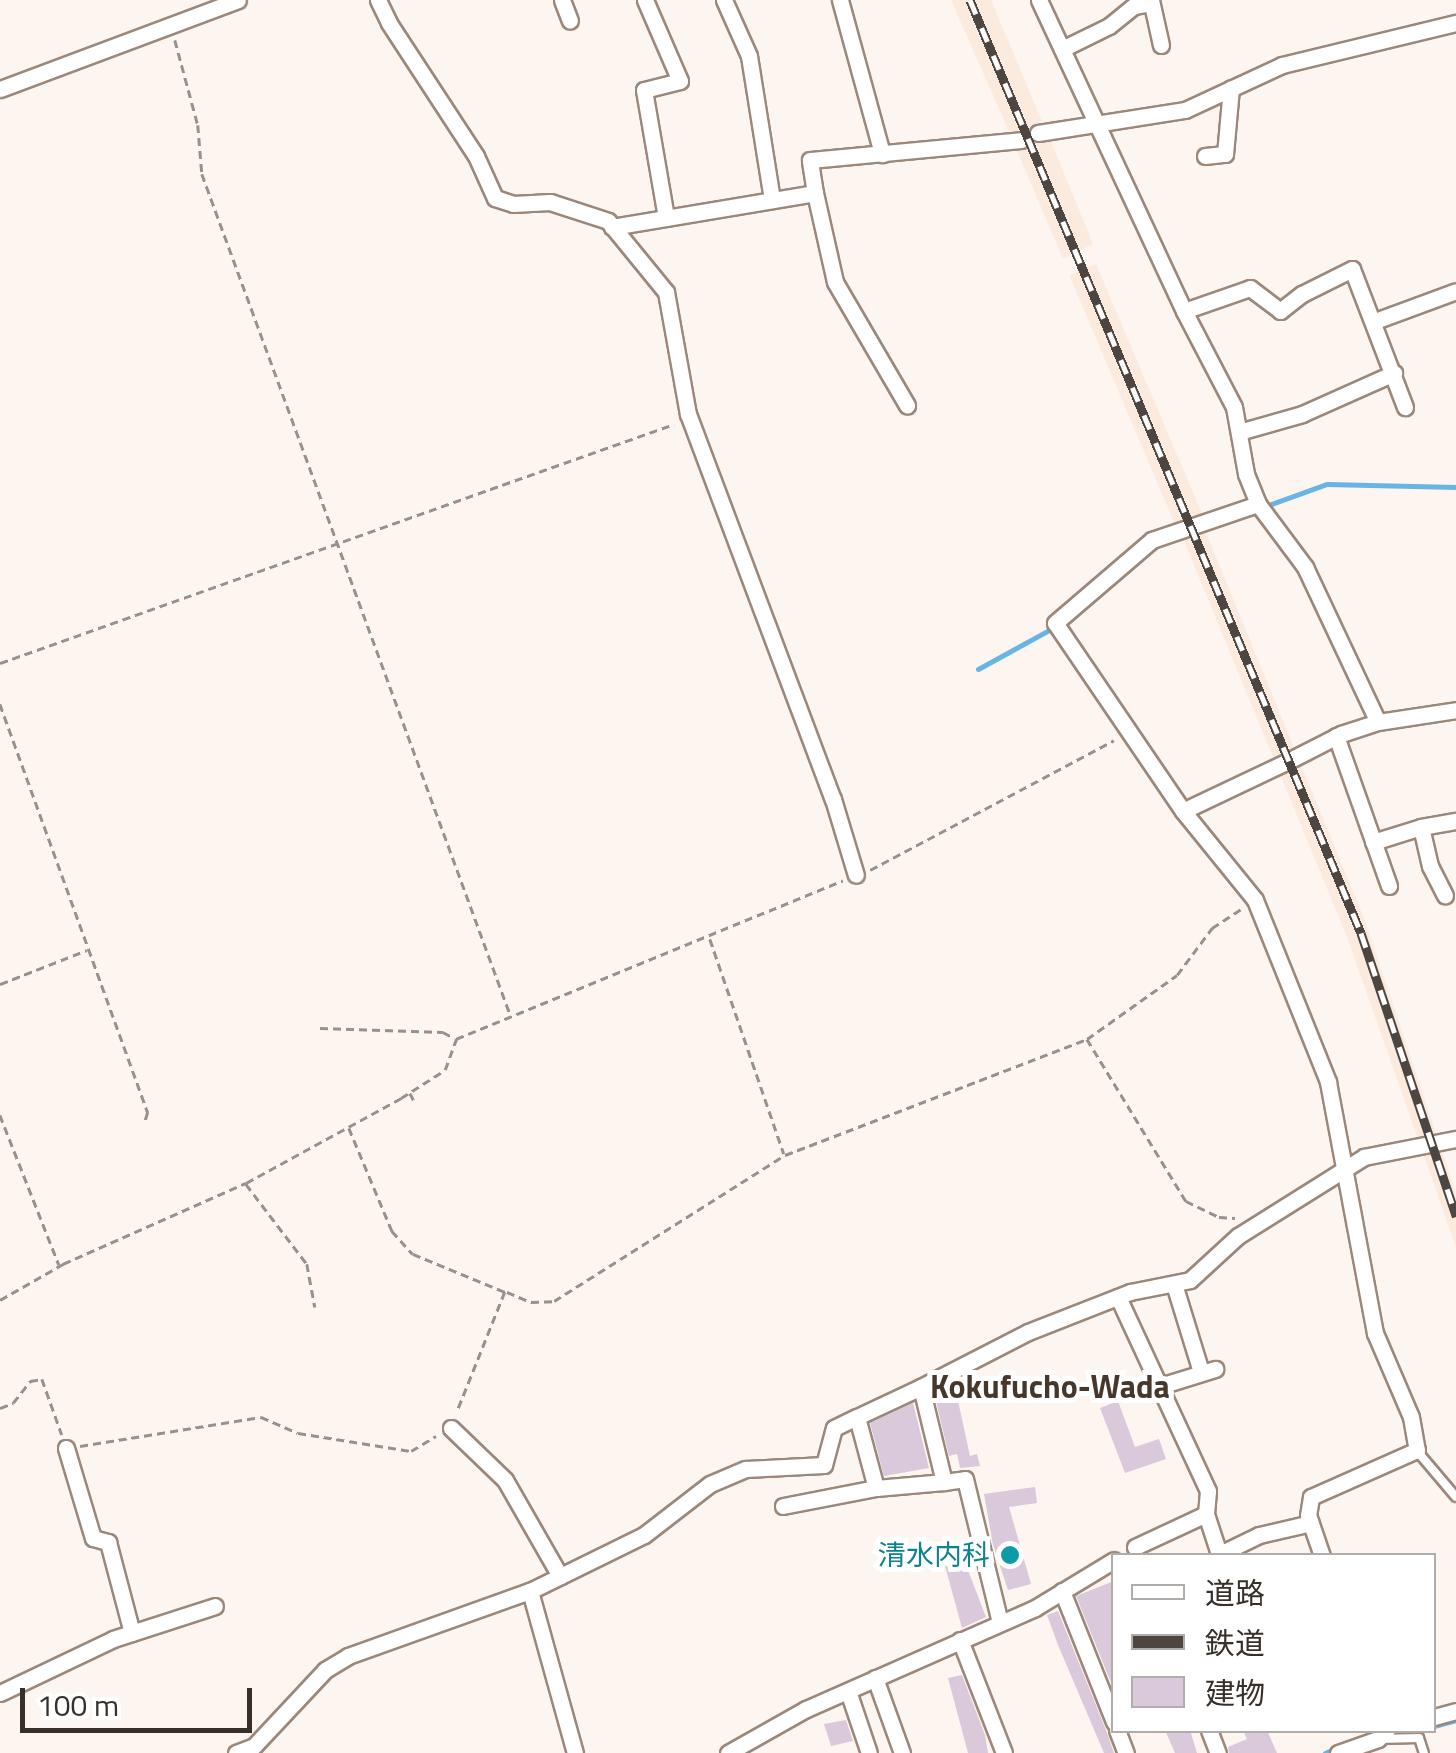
<!DOCTYPE html>
<meta charset="utf-8">
<style>
body{margin:0}
#map{position:relative;width:1456px;height:1753px;overflow:hidden;background:#fdf5ef;font-family:"Titillium Web","Noto Sans JP",sans-serif}
div>[style]{position:absolute}
.built>*{inset:0;background:#fbebde;transform-origin:0 0}
.stream>*{height:5px;margin:-2.5px;padding:0 2.5px;transform-origin:2.5px;border-radius:2.5px;background:#68b5e4}
.building>*{inset:0;background:#dac9db}
.path>*{height:2.5px;margin-top:-1.25px;transform-origin:0;background:repeating-linear-gradient(90deg,#98918b 0 8px,transparent 0 13px)}
.roads{filter:drop-shadow(2px 0 #9b887a) drop-shadow(-2px 0 #9b887a) drop-shadow(0 2px #9b887a) drop-shadow(0 -2px #9b887a)}
.lane>*{height:8px;margin:-4px;padding:0 4px;transform-origin:4px;border-radius:4px;background:#fff}
.street>*{height:15px;margin:-7.5px;padding:0 7.5px;transform-origin:7.5px;border-radius:7.5px;background:#fff}
.rail>*{height:9px;margin-top:-4.5px;transform-origin:0;background:repeating-linear-gradient(90deg,#fff 0 15px,#4d4640 0 30px);box-sizing:border-box;border-block:2px solid #4d4640}
.dots>*{width:28px;height:28px;translate:-50% -50%;box-sizing:border-box;border:5px solid #fff;border-radius:50%}
span{translate:-50% -50%;white-space:nowrap;text-align:center;line-height:1.15;-webkit-text-stroke:10px #fff;paint-order:stroke}
.culture-label{font-size:28px;color:#0d838f}
.right{translate:-100% -50%;text-align:right}
.quarter-label{font-size:32px;color:#47372b;font-weight:700}
.legend{position:absolute;left:1111px;top:1553px;width:325px;height:180px;box-sizing:border-box;background:#fff;border:2px solid #afacaa;margin:0;padding:12px 18px;list-style:none;font-size:30px;color:#37302a}
.legend li{display:flex;align-items:center;gap:20px;height:50px}
.legend b{width:50px;border:2px solid #afacaa}
.scale{position:absolute;left:20px;top:1688px;width:232px;height:45px;box-sizing:border-box;border:5px solid #37302a;border-top:0;padding-left:12px;font-size:30px;line-height:35px;white-space:nowrap;color:#37302a;-webkit-text-stroke:8px #fff;paint-order:stroke}
</style>
<div id="map">
<div class="built">
<i style="clip-path:polygon(951px 0,991px 0,1042px 121px,1034px 125px,1040px 140px,1050px 139px,1093px 244px,1063px 259px,1017px 151px,1023px 147px,1021px 140px,1017px 133px,1010px 134px)"></i>
<i style="left:1096px;top:264px;width:276px;height:29px;rotate:67deg"></i>
<i style="clip-path:polygon(1205px 530px,1365px 921px,1456px 1193px,1456px 1247px,1347px 937px,1182px 536px)"></i>
</div>
<div class="stream">
<i style="left:1263px;top:507px;width:68px;rotate:-19.8deg"></i>
<i style="left:1327px;top:484px;width:129px;rotate:1.3deg"></i>
<i style="left:978px;top:669px;width:85px;rotate:-28.7deg"></i>
<i style="left:1434px;top:1726px;width:23px;rotate:-15deg"></i>
<i style="left:1394px;top:1735px;width:22px;rotate:-13deg"></i>
<i style="left:1345px;top:1743px;width:24px;rotate:-19deg"></i>
<i style="left:1325px;top:1753px;width:12px;rotate:-24deg"></i>
</div>
<div class="building">
<i style="clip-path:polygon(955px 1387px,970px 1456px,977px 1454px,980px 1466px,960px 1468px,957px 1454px,949px 1456px,934px 1393px)"></i>
<i style="clip-path:polygon(1118px 1401px,1135px 1447px,1159px 1439px,1166px 1459px,1125px 1473px,1100px 1408px)"></i>
<i style="clip-path:polygon(913px 1403px,929px 1468px,884px 1476px,870px 1423px)"></i>
<i style="clip-path:polygon(1035px 1487px,1037px 1503px,1009px 1507px,1031px 1584px,1008px 1590px,993px 1545px,984px 1494px)"></i>
<i style="clip-path:polygon(964px 1560px,986px 1617px,962px 1628px,945px 1566px)"></i>
<i style="clip-path:polygon(1114px 1581px,1114px 1690px,1076px 1596px)"></i>
<i style="clip-path:polygon(1058px 1611px,1106px 1730px,1114px 1753px,1104px 1753px,1058px 1645px,1047px 1615px)"></i>
<i style="clip-path:polygon(962px 1675px,985px 1735px,988px 1753px,968px 1753px,948px 1678px)"></i>
<i style="clip-path:polygon(846px 1720px,853px 1741px,831px 1746px,824px 1724px)"></i>
<i style="clip-path:polygon(1165px 1730px,1190px 1730px,1197px 1753px,1175px 1753px)"></i>
<i style="clip-path:polygon(1243px 1730px,1267px 1730px,1277px 1753px,1229px 1753px,1228px 1747px,1247px 1739px)"></i>
</div>
<div class="path">
<i style="left:175px;top:40px;width:88px;rotate:74.9deg"></i>
<i style="left:198px;top:125px;width:49px;rotate:85.3deg"></i>
<i style="left:202px;top:174px;width:895px;rotate:69.86deg"></i>
<i style="left:0;top:663px;width:715px;rotate:-19.52deg"></i>
<i style="left:0;top:704px;width:434px;rotate:70.1deg"></i>
<i style="left:148px;top:1112px;width:10px;rotate:107deg"></i>
<i style="left:870px;top:870px;width:276px;rotate:-28deg"></i>
<i style="left:710px;top:939px;width:227px;rotate:71deg"></i>
<i style="left:0;top:984px;width:93px;rotate:-21.3deg"></i>
<i style="left:320px;top:1028px;width:123px;rotate:1.9deg"></i>
<i style="left:443px;top:1032px;width:13px;rotate:29deg"></i>
<i style="left:1087px;top:1039px;width:190px;rotate:58.6deg"></i>
<i style="left:1186px;top:1201px;width:37px;rotate:26deg"></i>
<i style="left:1219px;top:1217px;width:16px;rotate:4deg"></i>
<i style="left:410px;top:1093px;width:11px;rotate:63deg"></i>
<i style="left:0;top:1115px;width:161px;rotate:68.5deg"></i>
<i style="left:349px;top:1128px;width:112px;rotate:67.3deg"></i>
<i style="left:392px;top:1231px;width:31px;rotate:48deg"></i>
<i style="left:413px;top:1254px;width:100px;rotate:22.4deg"></i>
<i style="left:505px;top:1292px;width:129px;rotate:111.8deg"></i>
<i style="left:246px;top:1184px;width:101px;rotate:52.7deg"></i>
<i style="left:307px;top:1264px;width:44px;rotate:79.5deg"></i>
<i style="left:507px;top:1292px;width:26px;rotate:23deg"></i>
<i style="left:531px;top:1302px;width:23px;rotate:-2deg"></i>
<i style="left:554px;top:1301px;width:273px;rotate:-32.3deg"></i>
<i style="left:785px;top:1155px;width:324px;rotate:-21deg"></i>
<i style="left:1087px;top:1039px;width:110px;rotate:-35.4deg"></i>
<i style="left:1177px;top:975px;width:59px;rotate:-53.3deg"></i>
<i style="left:1212px;top:928px;width:37px;rotate:-33deg"></i>
<i style="left:0;top:1300px;width:73px;rotate:-29.7deg"></i>
<i style="left:63px;top:1264px;width:200px;rotate:-23.9deg"></i>
<i style="left:246px;top:1183px;width:177px;rotate:-28.7deg"></i>
<i style="left:401px;top:1098px;width:52px;rotate:-32.5deg"></i>
<i style="left:445px;top:1070px;width:33px;rotate:-70deg"></i>
<i style="left:456px;top:1039px;width:418px;rotate:-22.3deg"></i>
<i style="left:0;top:1408px;width:14px;rotate:-21deg"></i>
<i style="left:13px;top:1403px;width:28px;rotate:-52deg"></i>
<i style="left:30px;top:1381px;width:12px;rotate:-9deg"></i>
<i style="left:42px;top:1379px;width:59px;rotate:70.3deg"></i>
<i style="left:80px;top:1446px;width:183px;rotate:-9.1deg"></i>
<i style="left:261px;top:1417px;width:40px;rotate:23.4deg"></i>
<i style="left:298px;top:1433px;width:114px;rotate:9.1deg"></i>
<i style="left:411px;top:1451px;width:29px;rotate:-31deg"></i>
</div>
<div class="roads">
<div class="lane">
<i style="left:1417px;top:1451px;width:60px;rotate:49.7deg"></i>
<i style="left:1378px;top:1739px;width:41px;rotate:-1.4deg"></i>
<i style="left:1419px;top:1738px;width:16px;rotate:72deg"></i>
</div>
<div class="street">
<i style="left:378px;top:0;width:25px;rotate:64deg"></i>
<i style="left:389px;top:23px;width:159px;rotate:56.8deg"></i>
<i style="left:476px;top:156px;width:46px;rotate:65.7deg"></i>
<i style="left:495px;top:198px;width:19px;rotate:18deg"></i>
<i style="left:513px;top:204px;width:37px;rotate:-3deg"></i>
<i style="left:550px;top:202px;width:61px;rotate:18.1deg"></i>
<i style="left:608px;top:221px;width:92px;rotate:50.8deg"></i>
<i style="left:666px;top:292px;width:124px;rotate:79.8deg"></i>
<i style="left:688px;top:414px;width:411px;rotate:69.4deg"></i>
<i style="left:833px;top:799px;width:79px;rotate:73.2deg"></i>
<i style="left:562px;top:0;width:22px;rotate:69deg"></i>
<i style="left:645px;top:0;width:88px;rotate:66.6deg"></i>
<i style="left:680px;top:81px;width:37px;rotate:166deg"></i>
<i style="left:644px;top:90px;width:130px;rotate:80.2deg"></i>
<i style="left:724px;top:0;width:61px;rotate:65.9deg"></i>
<i style="left:749px;top:56px;width:146px;rotate:80.9deg"></i>
<i style="left:840px;top:0;width:160px;rotate:74.7deg"></i>
<i style="left:1039px;top:0;width:343px;rotate:65deg"></i>
<i style="left:1184px;top:311px;width:108px;rotate:62.5deg"></i>
<i style="left:1234px;top:407px;width:68px;rotate:79.8deg"></i>
<i style="left:1246px;top:474px;width:32px;rotate:68deg"></i>
<i style="left:1258px;top:504px;width:79px;rotate:53.3deg"></i>
<i style="left:1305px;top:567px;width:171px;rotate:64.8deg"></i>
<i style="left:1151px;top:0;width:46px;rotate:77.5deg"></i>
<i style="left:1062px;top:49px;width:52px;rotate:-26.1deg"></i>
<i style="left:1109px;top:26px;width:32px;rotate:-39deg"></i>
<i style="left:1134px;top:6px;width:17px;rotate:-10deg"></i>
<i style="left:0;top:89px;width:254px;rotate:-20.5deg"></i>
<i style="left:1038px;top:133px;width:149px;rotate:-8.9deg"></i>
<i style="left:1185px;top:110px;width:107px;rotate:-24.9deg"></i>
<i style="left:1282px;top:65px;width:179px;rotate:-13.6deg"></i>
<i style="left:1205px;top:156px;width:20px;rotate:-6deg"></i>
<i style="left:1225px;top:154px;width:66px;rotate:-84.8deg"></i>
<i style="left:815px;top:193px;width:91px;rotate:77.3deg"></i>
<i style="left:835px;top:282px;width:143px;rotate:59.7deg"></i>
<i style="left:612px;top:227px;width:206px;rotate:-9.5deg"></i>
<i style="left:815px;top:193px;width:33px;rotate:-99deg"></i>
<i style="left:810px;top:160px;width:212px;rotate:-5.4deg"></i>
<i style="left:1184px;top:311px;width:70px;rotate:-19.2deg"></i>
<i style="left:1250px;top:288px;width:38px;rotate:37deg"></i>
<i style="left:1280px;top:311px;width:28px;rotate:-38deg"></i>
<i style="left:1302px;top:294px;width:56px;rotate:-26.6deg"></i>
<i style="left:1352px;top:269px;width:148px;rotate:69deg"></i>
<i style="left:1375px;top:321px;width:86px;rotate:-20.3deg"></i>
<i style="left:1239px;top:432px;width:66px;rotate:-15.9deg"></i>
<i style="left:1302px;top:414px;width:101px;rotate:-24deg"></i>
<i style="left:1336px;top:736px;width:159px;rotate:70.5deg"></i>
<i style="left:1294px;top:758px;width:53px;rotate:-27.1deg"></i>
<i style="left:1341px;top:734px;width:39px;rotate:-18deg"></i>
<i style="left:1378px;top:722px;width:79px;rotate:-8.7deg"></i>
<i style="left:1286px;top:762px;width:114px;rotate:154.6deg"></i>
<i style="left:1183px;top:811px;width:114px;rotate:51deg"></i>
<i style="left:1255px;top:900px;width:196px;rotate:68.1deg"></i>
<i style="left:1328px;top:1082px;width:255px;rotate:79.4deg"></i>
<i style="left:1375px;top:1333px;width:91px;rotate:66.8deg"></i>
<i style="left:1411px;top:1417px;width:34px;rotate:80deg"></i>
<i style="left:1417px;top:1450px;width:116px;rotate:156.1deg"></i>
<i style="left:1311px;top:1497px;width:18px;rotate:99deg"></i>
<i style="left:1308px;top:1515px;width:43px;rotate:71.1deg"></i>
<i style="left:1183px;top:811px;width:227px;rotate:-124.2deg"></i>
<i style="left:1055px;top:623px;width:128px;rotate:-40.6deg"></i>
<i style="left:1152px;top:540px;width:112px;rotate:-18.8deg"></i>
<i style="left:1421px;top:827px;width:36px;rotate:-10deg"></i>
<i style="left:1373px;top:842px;width:50px;rotate:-17.4deg"></i>
<i style="left:1421px;top:827px;width:40px;rotate:77deg"></i>
<i style="left:1430px;top:866px;width:33px;rotate:63deg"></i>
<i style="left:1174px;top:1284px;width:92px;rotate:72.9deg"></i>
<i style="left:1118px;top:1297px;width:214px;rotate:65.1deg"></i>
<i style="left:1208px;top:1491px;width:23px;rotate:95deg"></i>
<i style="left:1160px;top:1386px;width:58px;rotate:-17.2deg"></i>
<i style="left:921px;top:1387px;width:120px;rotate:-27.2deg"></i>
<i style="left:1028px;top:1332px;width:110px;rotate:-21.4deg"></i>
<i style="left:1130px;top:1292px;width:61px;rotate:-11.3deg"></i>
<i style="left:1190px;top:1280px;width:65px;rotate:-42.5deg"></i>
<i style="left:1238px;top:1236px;width:149px;rotate:-32.1deg"></i>
<i style="left:1364px;top:1157px;width:94px;rotate:-11.1deg"></i>
<i style="left:451px;top:1428px;width:75px;rotate:43.9deg"></i>
<i style="left:505px;top:1480px;width:111px;rotate:60.2deg"></i>
<i style="left:66px;top:1448px;width:94px;rotate:73.3deg"></i>
<i style="left:93px;top:1538px;width:16px;rotate:15deg"></i>
<i style="left:108px;top:1542px;width:94px;rotate:75.2deg"></i>
<i style="left:944px;top:1482px;width:68px;rotate:175deg"></i>
<i style="left:876px;top:1488px;width:73px;rotate:-105deg"></i>
<i style="left:857px;top:1417px;width:71px;rotate:-25.1deg"></i>
<i style="left:921px;top:1387px;width:98px;rotate:76.4deg"></i>
<i style="left:944px;top:1482px;width:21px;rotate:-8deg"></i>
<i style="left:965px;top:1479px;width:148px;rotate:76.3deg"></i>
<i style="left:783px;top:1506px;width:95px;rotate:-11deg"></i>
<i style="left:1135px;top:1547px;width:78px;rotate:-24.9deg"></i>
<i style="left:1206px;top:1514px;width:38px;rotate:72deg"></i>
<i style="left:1218px;top:1550px;width:6px;rotate:18deg"></i>
<i style="left:1224px;top:1552px;width:39px;rotate:-26deg"></i>
<i style="left:1259px;top:1535px;width:53px;rotate:-13deg"></i>
<i style="left:530px;top:1591px;width:168px;rotate:74.5deg"></i>
<i style="left:1062px;top:1591px;width:141px;rotate:68.3deg"></i>
<i style="left:960px;top:1640px;width:121px;rotate:68.7deg"></i>
<i style="left:875px;top:1678px;width:80px;rotate:70.2deg"></i>
<i style="left:848px;top:1691px;width:65px;rotate:71.3deg"></i>
<i style="left:0;top:1693px;width:125px;rotate:-25.5deg"></i>
<i style="left:113px;top:1639px;width:107px;rotate:-17.9deg"></i>
<i style="left:1434px;top:1717px;width:23px;rotate:-15deg"></i>
<i style="left:1117px;top:1730px;width:25px;rotate:69deg"></i>
<i style="left:1209px;top:1730px;width:25px;rotate:69deg"></i>
<i style="left:236px;top:1753px;width:19px;rotate:-21deg"></i>
<i style="left:254px;top:1746px;width:104px;rotate:-46.9deg"></i>
<i style="left:325px;top:1670px;width:27px;rotate:-31deg"></i>
<i style="left:348px;top:1656px;width:193px;rotate:-19.7deg"></i>
<i style="left:530px;top:1591px;width:127px;rotate:-26.2deg"></i>
<i style="left:644px;top:1535px;width:83px;rotate:-37.7deg"></i>
<i style="left:710px;top:1484px;width:39px;rotate:-23deg"></i>
<i style="left:746px;top:1469px;width:78px;rotate:-2.9deg"></i>
<i style="left:824px;top:1465px;width:38px;rotate:-75deg"></i>
<i style="left:834px;top:1428px;width:25px;rotate:-26deg"></i>
<i style="left:728px;top:1753px;width:90px;rotate:-29.4deg"></i>
<i style="left:806px;top:1709px;width:250px;rotate:-23.8deg"></i>
<i style="left:1035px;top:1608px;width:92px;rotate:-31.3deg"></i>
<i style="left:1338px;top:1753px;width:42px;rotate:-19.3deg"></i>
<i style="left:1378px;top:1739px;width:13px;rotate:-45deg"></i>
</div>
</div>
<div class="rail">
<i style="left:970px;top:0;width:1012px;rotate:67.26deg"></i>
<i style="left:1361px;top:933px;width:299px;rotate:71.4deg"></i>
</div>
<div class="dots">
<i style="left:1010px;top:1555px;background:#0f9aa8"></i>
</div>
<div class="culture-label">
<span class="right" style="left:990px;top:1555px">清水内科</span>
</div>
<div class="quarter-label">
<span style="left:1050px;top:1386px">Kokufucho-Wada</span>
</div>
<ul class="legend">
<li><b style="height:12px;background:#fff"></b>道路</li>
<li><b style="height:12px;background:#4d4640"></b>鉄道</li>
<li><b style="height:28px;background:#dac9db"></b>建物</li>
</ul>
<div class="scale">100 m</div>
</div>
